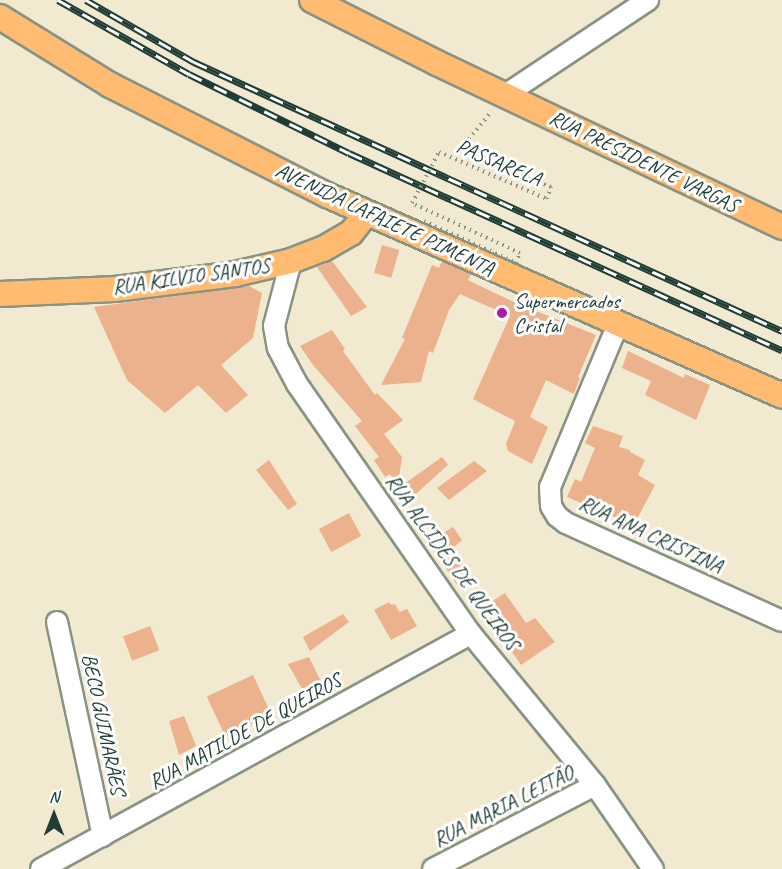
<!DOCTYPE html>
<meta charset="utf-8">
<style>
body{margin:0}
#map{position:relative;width:782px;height:869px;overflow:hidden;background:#f1e9d0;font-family:Caveat,sans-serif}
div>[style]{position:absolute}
.building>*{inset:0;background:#ecb18d;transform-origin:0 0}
.path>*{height:4px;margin-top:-2px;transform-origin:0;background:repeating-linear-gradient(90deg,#889382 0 1.5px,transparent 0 6px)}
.roads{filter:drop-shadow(2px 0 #889382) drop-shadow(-2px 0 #889382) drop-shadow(0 2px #889382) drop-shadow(0 -2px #889382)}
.minor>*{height:20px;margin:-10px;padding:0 10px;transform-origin:10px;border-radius:10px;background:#fff}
.major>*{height:24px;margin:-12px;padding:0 12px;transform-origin:12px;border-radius:12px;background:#ffbb71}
.rail>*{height:7px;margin-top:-3.5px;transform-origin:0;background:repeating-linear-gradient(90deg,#fff 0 14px,#1f3d34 0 28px);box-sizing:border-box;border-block:2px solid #1f3d34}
.path-bridge>*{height:4px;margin-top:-2px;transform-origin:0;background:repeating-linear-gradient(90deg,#889382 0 1.5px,transparent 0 6px)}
.dots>*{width:16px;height:16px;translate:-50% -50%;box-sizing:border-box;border:3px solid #fff;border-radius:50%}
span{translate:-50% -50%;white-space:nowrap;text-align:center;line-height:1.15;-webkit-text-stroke:6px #fff;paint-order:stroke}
.street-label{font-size:21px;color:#1f3d34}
.poi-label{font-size:21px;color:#1f3d34}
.left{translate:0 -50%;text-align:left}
.north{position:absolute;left:24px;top:785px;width:60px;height:60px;-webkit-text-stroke:4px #fff;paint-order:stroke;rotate:0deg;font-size:16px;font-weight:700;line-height:24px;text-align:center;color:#1f3d34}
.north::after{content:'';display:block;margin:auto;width:21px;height:27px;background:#1f3d34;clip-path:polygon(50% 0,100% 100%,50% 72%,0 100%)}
</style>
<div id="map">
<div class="building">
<i style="left:382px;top:245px;width:18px;height:29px;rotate:16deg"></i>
<i style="clip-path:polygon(332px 261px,367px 307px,351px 316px,317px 267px)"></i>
<i style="clip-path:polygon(442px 261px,471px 274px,468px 280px,516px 303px,596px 335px,578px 377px,580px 378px,574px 394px,546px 380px,530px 417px,548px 427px,532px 464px,508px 451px,506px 444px,515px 421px,473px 399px,510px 316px,460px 294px,449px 310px,433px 353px,429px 351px,421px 382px,381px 385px,405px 339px,402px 338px,432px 265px,439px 268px)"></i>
<i style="clip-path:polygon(249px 286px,262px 293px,253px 338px,221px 365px,248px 395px,226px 413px,198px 385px,165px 413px,127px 380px,94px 307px)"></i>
<i style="clip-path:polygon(332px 330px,345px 349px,343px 351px,375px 395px,377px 393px,403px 420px,384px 434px,402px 457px,398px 485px,390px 474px,385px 477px,374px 460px,379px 457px,355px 426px,362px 421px,313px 365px,300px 346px)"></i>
<i style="clip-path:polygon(628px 351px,684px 378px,685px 374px,710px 385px,696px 420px,645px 395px,651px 381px,622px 368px)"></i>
<i style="clip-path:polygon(593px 426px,623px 436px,619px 447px,630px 450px,630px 452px,645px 460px,638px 475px,655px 485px,637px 519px,622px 510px,619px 519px,567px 497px,575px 479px,581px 482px,595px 448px,585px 443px)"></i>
<i style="clip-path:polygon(442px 457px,448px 465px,409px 500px,400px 487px)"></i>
<i style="clip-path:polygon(269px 460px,297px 504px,288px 510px,256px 470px)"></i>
<i style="clip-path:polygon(474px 461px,487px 471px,449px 500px,437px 488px)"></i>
<i style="left:349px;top:513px;width:26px;height:34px;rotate:62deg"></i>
<i style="clip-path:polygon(453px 527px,462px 540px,453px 548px,473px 580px,460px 589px,428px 542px)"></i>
<i style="clip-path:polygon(505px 593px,526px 623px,535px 618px,555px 642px,521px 665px,482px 608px)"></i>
<i style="clip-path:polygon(389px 602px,391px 605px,395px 604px,399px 612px,407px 609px,417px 626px,391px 640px,374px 610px)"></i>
<i style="clip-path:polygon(343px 614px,349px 622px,310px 651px,303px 637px)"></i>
<i style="left:150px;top:626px;width:26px;height:29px;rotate:69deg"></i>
<i style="clip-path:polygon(309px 657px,324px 688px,305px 694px,288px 664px)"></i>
<i style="left:253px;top:675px;width:44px;height:51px;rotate:65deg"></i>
<i style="clip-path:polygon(184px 716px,196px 746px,179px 755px,169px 721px)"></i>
</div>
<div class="path">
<i style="left:461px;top:148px;width:48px;rotate:-50deg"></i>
</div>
<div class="roads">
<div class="minor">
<i style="left:505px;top:95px;width:172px;rotate:-33.6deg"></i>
<i style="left:291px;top:261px;width:67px;rotate:104.7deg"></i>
<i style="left:274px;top:326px;width:22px;rotate:80deg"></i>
<i style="left:278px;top:348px;width:41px;rotate:62.2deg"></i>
<i style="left:297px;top:384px;width:305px;rotate:55.2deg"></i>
<i style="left:471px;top:634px;width:195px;rotate:50.6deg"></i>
<i style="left:595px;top:785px;width:102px;rotate:55.4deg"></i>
<i style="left:618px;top:324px;width:177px;rotate:112.6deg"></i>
<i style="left:550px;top:487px;width:19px;rotate:87deg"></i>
<i style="left:551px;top:506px;width:12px;rotate:59deg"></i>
<i style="left:557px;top:516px;width:11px;rotate:38deg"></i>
<i style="left:566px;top:523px;width:237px;rotate:24.4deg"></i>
<i style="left:57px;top:622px;width:219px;rotate:77.9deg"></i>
<i style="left:41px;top:869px;width:490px;rotate:-28.7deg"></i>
<i style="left:433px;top:869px;width:182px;rotate:-27.4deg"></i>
</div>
<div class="major">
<i style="left:312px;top:0;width:140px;rotate:26.7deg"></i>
<i style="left:437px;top:63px;width:382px;rotate:25.4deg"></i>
<i style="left:0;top:17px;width:129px;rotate:31.7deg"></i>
<i style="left:110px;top:85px;width:243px;rotate:26.9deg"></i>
<i style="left:327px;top:195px;width:497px;rotate:23.8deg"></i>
<i style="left:0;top:294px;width:115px;rotate:-2.5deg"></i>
<i style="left:115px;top:289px;width:121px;rotate:-7.1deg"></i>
<i style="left:235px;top:274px;width:57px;rotate:-13.1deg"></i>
<i style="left:291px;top:261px;width:34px;rotate:-21deg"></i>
<i style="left:323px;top:249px;width:32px;rotate:-30deg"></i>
<i style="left:351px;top:233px;width:24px;rotate:-52deg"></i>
</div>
</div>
<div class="rail">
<i style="left:58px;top:0;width:150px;rotate:29.5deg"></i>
<i style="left:189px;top:74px;width:178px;rotate:26.3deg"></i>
<i style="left:349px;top:153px;width:476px;rotate:24.5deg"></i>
<i style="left:86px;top:0;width:125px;rotate:29.9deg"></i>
<i style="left:194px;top:62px;width:647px;rotate:24.58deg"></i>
</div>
<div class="path-bridge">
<i style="left:424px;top:221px;width:101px;rotate:24.5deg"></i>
<i style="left:516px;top:263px;width:11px;rotate:-68deg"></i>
<i style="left:520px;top:253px;width:119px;rotate:-155.2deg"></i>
<i style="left:412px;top:203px;width:58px;rotate:-62.1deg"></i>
<i style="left:439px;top:152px;width:118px;rotate:23.5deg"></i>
<i style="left:547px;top:199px;width:13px;rotate:-72deg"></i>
<i style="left:551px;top:187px;width:98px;rotate:-156.6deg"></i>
</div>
<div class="dots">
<i style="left:502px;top:313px;background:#b5179e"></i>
</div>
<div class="street-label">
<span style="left:644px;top:161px;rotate:26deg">RUA PRESIDENTE VARGAS</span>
<span style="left:499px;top:162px;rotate:23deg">PASSARELA</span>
<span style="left:385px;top:219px;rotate:25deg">AVENIDA LAFAIETE PIMENTA</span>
<span style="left:191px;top:276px;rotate:-8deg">RUA KILVIO SANTOS</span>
<span style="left:651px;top:534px;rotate:25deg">RUA ANA CRISTINA</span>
<span style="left:453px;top:562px;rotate:54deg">RUA ALCIDES DE QUEIROS</span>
<span style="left:104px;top:724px;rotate:78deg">BECO GUIMARÃES</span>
<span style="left:245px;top:731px;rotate:-29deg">RUA MATILDE DE QUEIROS</span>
<span style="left:503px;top:806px;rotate:-27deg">RUA MARIA LEITÃO</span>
</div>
<div class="poi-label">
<span class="left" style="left:514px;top:313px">Supermercados<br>Cristal</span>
</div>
<div class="north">N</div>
</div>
